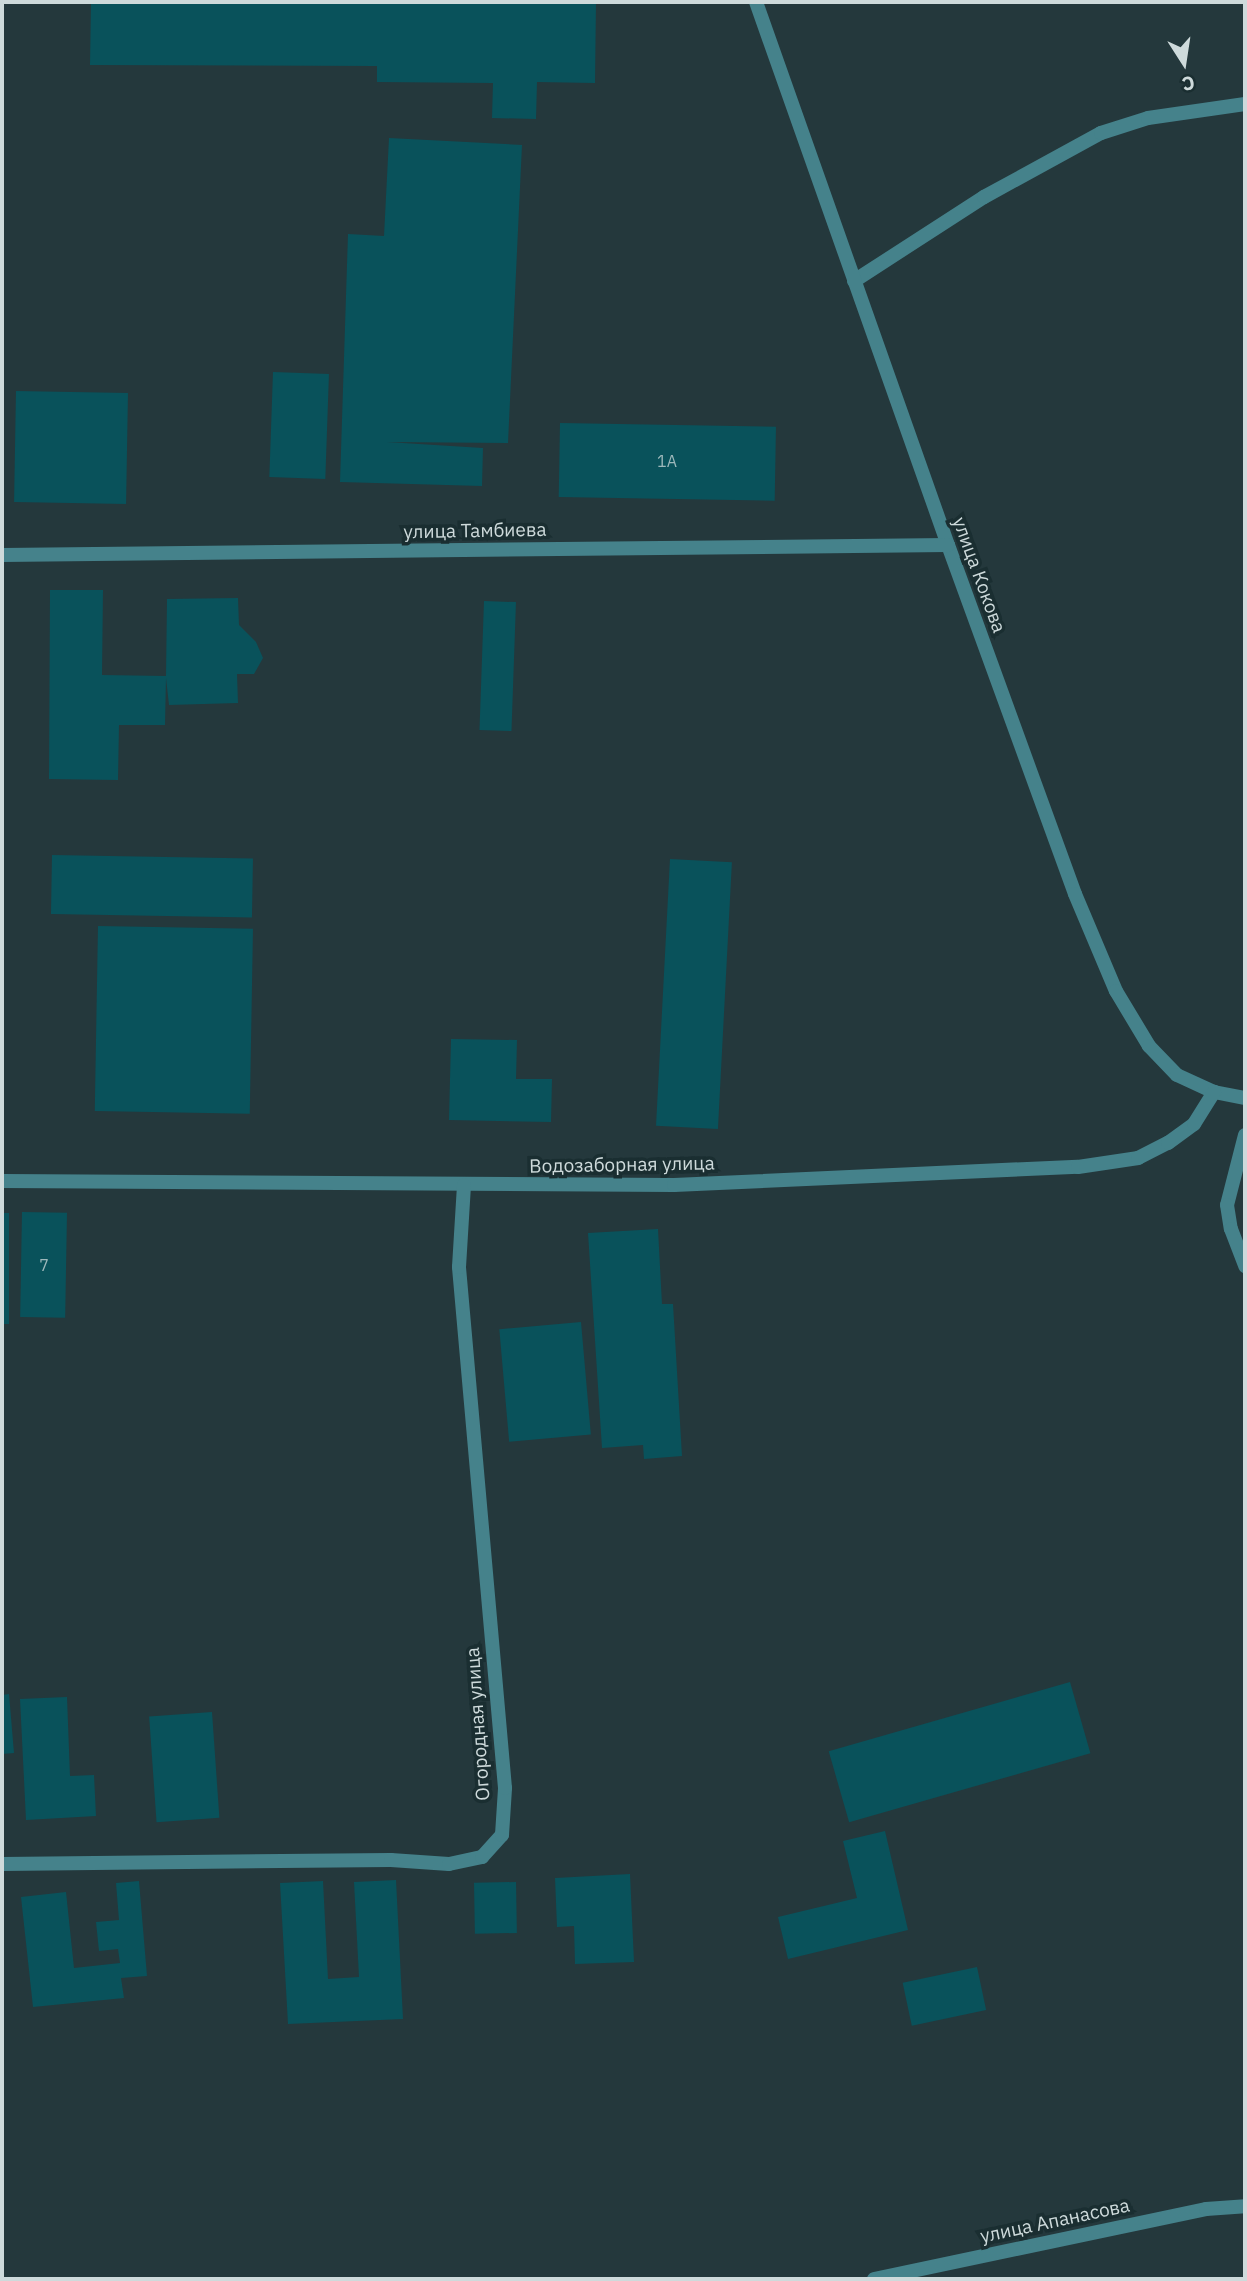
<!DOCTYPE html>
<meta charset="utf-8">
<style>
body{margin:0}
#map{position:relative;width:1247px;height:2281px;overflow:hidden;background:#24383c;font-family:"IBM Plex Sans",sans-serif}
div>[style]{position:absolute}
.building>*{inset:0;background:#09525b;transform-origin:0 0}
.service>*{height:14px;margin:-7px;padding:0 7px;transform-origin:7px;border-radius:7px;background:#45828b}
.minor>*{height:14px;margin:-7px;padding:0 7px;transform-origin:7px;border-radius:7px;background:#45828b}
span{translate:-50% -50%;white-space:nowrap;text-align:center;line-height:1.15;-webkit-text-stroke:7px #1a2e31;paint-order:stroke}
.number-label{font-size:16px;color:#9db8bb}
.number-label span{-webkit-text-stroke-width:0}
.street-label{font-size:19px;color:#cedadb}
.frame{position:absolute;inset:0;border:4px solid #cedadb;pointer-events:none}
.north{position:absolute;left:1149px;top:28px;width:70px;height:70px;-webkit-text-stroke:5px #1a2e31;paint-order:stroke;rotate:168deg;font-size:19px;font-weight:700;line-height:28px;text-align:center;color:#cedadb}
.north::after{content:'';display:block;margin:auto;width:24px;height:32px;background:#cedadb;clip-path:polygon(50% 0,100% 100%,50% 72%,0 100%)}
</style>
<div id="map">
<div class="building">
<i style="clip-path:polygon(91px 2px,596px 2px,595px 83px,537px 82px,536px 119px,492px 118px,493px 83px,377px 82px,377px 66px,90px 65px)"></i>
<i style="clip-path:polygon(389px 138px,522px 145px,508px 443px,387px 442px,483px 448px,482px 486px,340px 482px,348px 234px,384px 236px)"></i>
<i style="left:273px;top:372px;width:56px;height:105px;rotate:2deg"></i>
<i style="left:16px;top:391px;width:112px;height:111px;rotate:1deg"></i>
<i style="left:560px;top:423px;width:216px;height:74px;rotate:1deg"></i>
<i style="clip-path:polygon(50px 590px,103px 590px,102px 675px,166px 676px,167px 599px,238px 598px,239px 625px,256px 642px,263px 658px,254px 674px,237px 674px,238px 703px,169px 705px,166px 678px,165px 725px,119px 725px,118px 780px,49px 779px)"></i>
<i style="left:484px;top:601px;width:32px;height:129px;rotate:2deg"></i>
<i style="left:52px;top:855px;width:201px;height:59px;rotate:1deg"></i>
<i style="left:670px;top:859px;width:62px;height:267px;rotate:3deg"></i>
<i style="left:98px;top:926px;width:155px;height:185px;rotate:1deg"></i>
<i style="clip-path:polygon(451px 1039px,517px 1040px,516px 1079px,552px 1079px,551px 1122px,449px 1120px)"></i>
<i style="left:22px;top:1212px;width:45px;height:105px;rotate:1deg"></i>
<i style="left:2px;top:1213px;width:7px;height:111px"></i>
<i style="clip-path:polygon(658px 1229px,662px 1304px,673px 1304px,682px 1456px,644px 1459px,643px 1445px,602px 1448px,588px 1233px)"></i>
<i style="left:581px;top:1322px;width:113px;height:82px;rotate:85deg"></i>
<i style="left:1070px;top:1682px;width:74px;height:251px;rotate:74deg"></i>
<i style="clip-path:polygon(9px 1694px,14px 1753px,2px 1754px,2px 1695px)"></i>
<i style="clip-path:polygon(67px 1697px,70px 1776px,94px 1775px,96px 1816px,26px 1820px,20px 1699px)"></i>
<i style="left:212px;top:1712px;width:106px;height:63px;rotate:86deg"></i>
<i style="clip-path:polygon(885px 1831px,908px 1930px,788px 1959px,778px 1917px,857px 1898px,843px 1841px)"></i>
<i style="clip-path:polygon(630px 1874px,634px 1962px,575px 1964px,574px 1926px,557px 1927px,555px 1878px)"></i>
<i style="clip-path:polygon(396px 1880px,403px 2019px,288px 2024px,280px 1883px,323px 1881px,328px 1979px,359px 1977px,354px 1882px)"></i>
<i style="clip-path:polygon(139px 1881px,147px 1976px,121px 1978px,124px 1998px,33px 2007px,21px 1897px,66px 1892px,74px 1968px,120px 1963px,118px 1949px,99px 1951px,96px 1922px,119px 1920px,116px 1883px)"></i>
<i style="left:516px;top:1882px;width:51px;height:42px;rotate:89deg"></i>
<i style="left:977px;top:1967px;width:44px;height:76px;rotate:78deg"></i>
</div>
<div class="service">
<i style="left:854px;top:281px;width:155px;rotate:-32.9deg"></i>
<i style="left:984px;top:197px;width:133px;rotate:-28.7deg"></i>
<i style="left:1101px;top:133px;width:49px;rotate:-17.7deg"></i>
<i style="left:1148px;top:118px;width:98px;rotate:-8.2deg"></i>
<i style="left:1245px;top:1135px;width:72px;rotate:104.4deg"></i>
<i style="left:1227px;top:1205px;width:24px;rotate:81deg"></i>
<i style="left:1231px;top:1229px;width:40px;rotate:69deg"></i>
</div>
<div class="minor">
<i style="left:756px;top:2px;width:576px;rotate:70.53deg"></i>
<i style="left:948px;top:545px;width:371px;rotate:70deg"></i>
<i style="left:1075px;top:894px;width:105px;rotate:67.1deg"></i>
<i style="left:1116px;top:991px;width:64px;rotate:59deg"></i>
<i style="left:1149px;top:1046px;width:40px;rotate:46deg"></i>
<i style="left:1177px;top:1075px;width:41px;rotate:24.7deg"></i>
<i style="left:1214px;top:1092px;width:32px;rotate:11deg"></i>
<i style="left:2px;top:555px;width:946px;rotate:-0.61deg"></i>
<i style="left:2px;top:1181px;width:672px;rotate:0.34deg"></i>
<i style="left:674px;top:1185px;width:404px;rotate:-2.6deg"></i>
<i style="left:1078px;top:1167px;width:61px;rotate:-8.5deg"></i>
<i style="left:1138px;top:1158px;width:34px;rotate:-27deg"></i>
<i style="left:1168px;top:1143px;width:32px;rotate:-36deg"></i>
<i style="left:1194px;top:1124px;width:38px;rotate:-58deg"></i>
<i style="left:2px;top:1864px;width:389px;rotate:-0.6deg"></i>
<i style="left:391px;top:1860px;width:58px;rotate:3.9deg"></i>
<i style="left:449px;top:1864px;width:34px;rotate:-12deg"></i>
<i style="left:482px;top:1857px;width:30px;rotate:-48deg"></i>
<i style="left:502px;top:1835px;width:47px;rotate:-86.3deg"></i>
<i style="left:505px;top:1788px;width:523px;rotate:-95.05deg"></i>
<i style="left:459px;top:1267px;width:82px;rotate:-86.5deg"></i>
<i style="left:874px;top:2279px;width:339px;rotate:-11.9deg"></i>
<i style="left:1206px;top:2209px;width:39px;rotate:-4deg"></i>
</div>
<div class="number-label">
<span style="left:667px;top:461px">1А</span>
<span style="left:44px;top:1265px">7</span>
</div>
<div class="street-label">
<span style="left:475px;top:531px;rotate:-1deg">улица Тамбиева</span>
<span style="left:979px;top:575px;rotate:70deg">улица Кокова</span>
<span style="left:622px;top:1165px;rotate:-1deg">Водозаборная улица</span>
<span style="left:478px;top:1724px;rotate:-94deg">Огородная улица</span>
<span style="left:1055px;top:2221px;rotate:-12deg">улица Апанасова</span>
</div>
<div class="frame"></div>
<div class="north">С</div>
</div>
